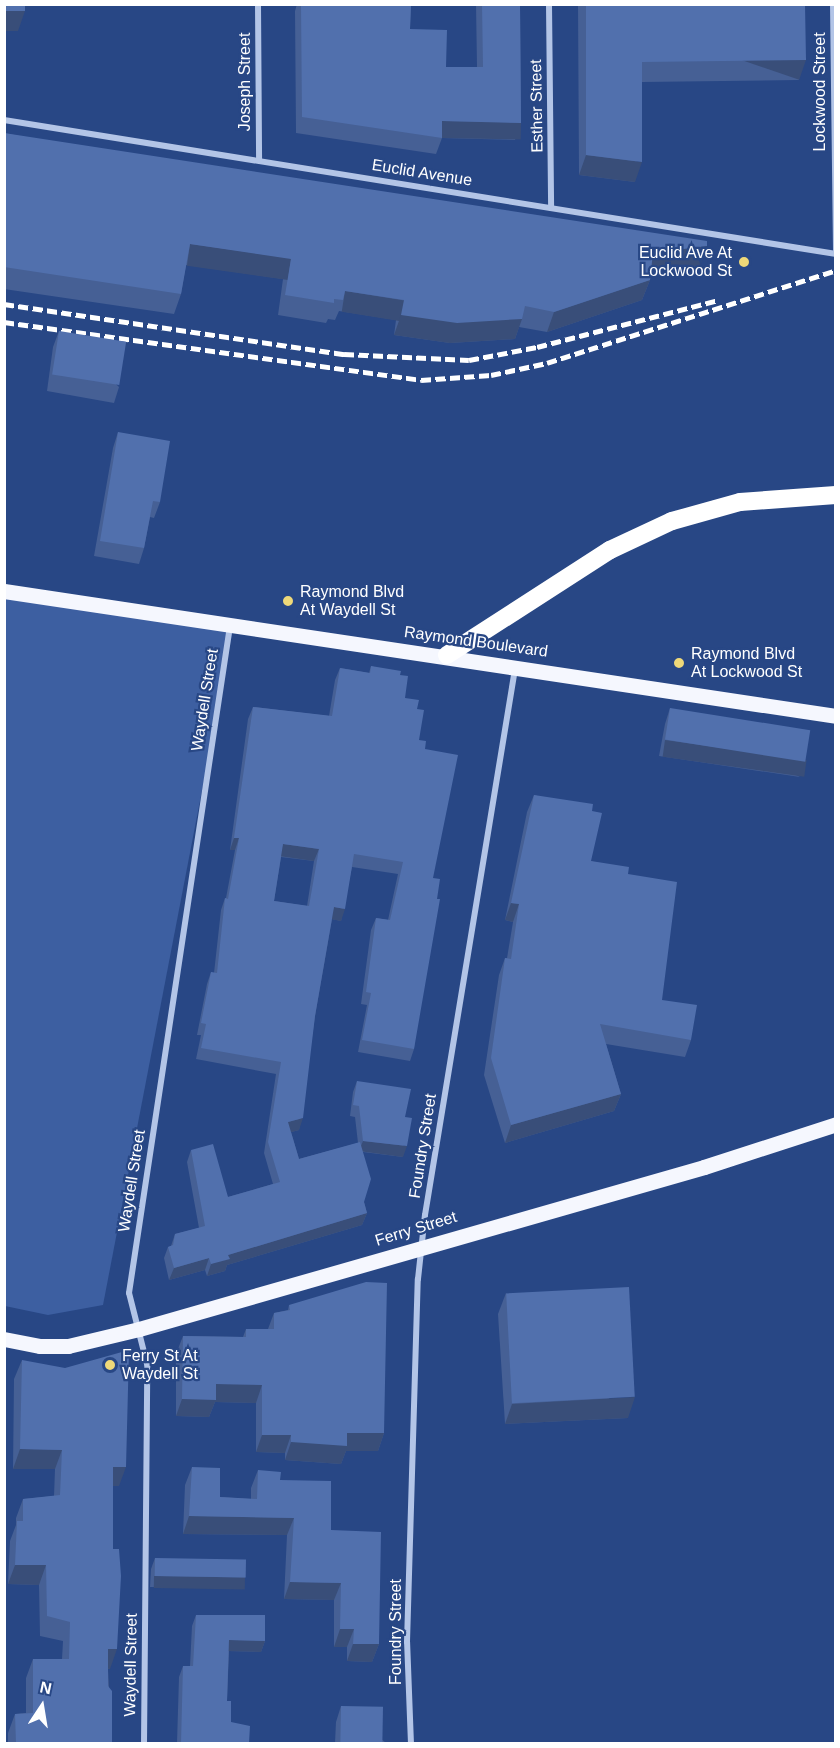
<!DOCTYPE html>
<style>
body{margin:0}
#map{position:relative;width:840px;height:1748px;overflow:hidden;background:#284785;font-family:Helvetica,sans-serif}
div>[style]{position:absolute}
.green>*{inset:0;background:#3d5fa1}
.minor>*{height:6px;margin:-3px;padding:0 3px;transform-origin:3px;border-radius:3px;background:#b3c5e7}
.primary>*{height:15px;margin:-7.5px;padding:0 7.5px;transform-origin:7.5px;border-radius:7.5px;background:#f5f7fe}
.motorway>*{height:18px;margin:-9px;padding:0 9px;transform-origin:9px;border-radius:9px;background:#fff}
.rail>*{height:4.5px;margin-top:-2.25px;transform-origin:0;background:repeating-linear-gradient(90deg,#fff 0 10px,transparent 0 14.5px)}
.wall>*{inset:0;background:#466095}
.shaded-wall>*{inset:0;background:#394e79;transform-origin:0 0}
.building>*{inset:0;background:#5170ad;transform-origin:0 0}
.dots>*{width:16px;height:16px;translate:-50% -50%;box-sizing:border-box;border:3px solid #284785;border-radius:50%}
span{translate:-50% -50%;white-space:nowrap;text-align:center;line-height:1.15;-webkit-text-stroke:4.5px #284785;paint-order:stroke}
.street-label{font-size:16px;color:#fff}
.poi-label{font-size:16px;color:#fff}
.right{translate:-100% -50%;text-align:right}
.left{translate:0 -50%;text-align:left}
.frame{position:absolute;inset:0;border:6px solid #fff;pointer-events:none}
.north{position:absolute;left:12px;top:1676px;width:60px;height:60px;-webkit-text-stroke:4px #284785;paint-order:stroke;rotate:12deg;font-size:16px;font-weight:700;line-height:24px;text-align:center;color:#fff}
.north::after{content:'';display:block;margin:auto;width:21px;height:27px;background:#fff;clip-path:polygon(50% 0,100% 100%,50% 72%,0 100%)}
</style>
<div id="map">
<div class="green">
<i style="clip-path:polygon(4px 590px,233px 629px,103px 1305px,48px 1315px,5px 1306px)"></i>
</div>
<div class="minor">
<i style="left:258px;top:4px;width:155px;rotate:89.6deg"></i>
<i style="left:549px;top:4px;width:204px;rotate:89.4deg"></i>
<i style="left:833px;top:4px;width:247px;rotate:89.3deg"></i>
<i style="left:4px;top:120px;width:843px;rotate:9.15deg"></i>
<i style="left:144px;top:1744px;width:380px;rotate:-89.5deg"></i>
<i style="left:147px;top:1364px;width:73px;rotate:-104.2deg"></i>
<i style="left:129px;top:1293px;width:675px;rotate:-81.39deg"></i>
<i style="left:411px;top:1744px;width:102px;rotate:-92.2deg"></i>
<i style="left:407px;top:1642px;width:363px;rotate:-88.3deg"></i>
<i style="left:418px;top:1279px;width:64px;rotate:-83.8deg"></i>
<i style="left:425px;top:1215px;width:553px;rotate:-80.64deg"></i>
</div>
<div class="primary">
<i style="left:4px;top:591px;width:841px;rotate:8.54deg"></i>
<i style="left:4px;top:1339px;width:37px;rotate:11deg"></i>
<i style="left:40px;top:1346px;width:28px"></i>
<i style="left:68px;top:1346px;width:73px;rotate:-13.5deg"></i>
<i style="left:139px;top:1329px;width:588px;rotate:-16deg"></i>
<i style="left:704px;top:1167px;width:139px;rotate:-18deg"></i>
</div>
<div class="motorway">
<i style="left:447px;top:655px;width:194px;rotate:-32.8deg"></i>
<i style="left:610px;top:550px;width:68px;rotate:-25.1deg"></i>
<i style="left:672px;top:521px;width:71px;rotate:-15.6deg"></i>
<i style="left:740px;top:502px;width:96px;rotate:-4.2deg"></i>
</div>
<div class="rail">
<i style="left:4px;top:304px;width:344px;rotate:8.4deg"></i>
<i style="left:344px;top:354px;width:125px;rotate:2.7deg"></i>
<i style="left:469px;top:360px;width:69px;rotate:-10.8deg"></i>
<i style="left:537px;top:347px;width:188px;rotate:-14.5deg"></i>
<i style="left:4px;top:322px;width:421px;rotate:7.9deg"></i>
<i style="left:421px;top:380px;width:70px;rotate:-4.1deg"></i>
<i style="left:491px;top:375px;width:57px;rotate:-12.1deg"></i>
<i style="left:547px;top:363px;width:304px;rotate:-17.8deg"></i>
</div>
<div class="wall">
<i style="clip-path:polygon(297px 4px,411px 4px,410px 29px,446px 67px,477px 67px,476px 4px,520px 4px,521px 123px,515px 140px,442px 138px,436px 154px,296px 133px,295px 11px)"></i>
<i style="clip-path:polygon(578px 4px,805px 4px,799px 80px,642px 82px,635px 182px,579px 175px)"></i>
<i style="clip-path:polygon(4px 133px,700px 266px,651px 273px,650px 280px,642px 300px,547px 332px,519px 327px,515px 339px,450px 343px,394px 335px,396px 320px,339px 311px,335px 320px,328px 319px,326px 323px,278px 315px,283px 279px,186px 265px,181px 294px,174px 314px,4px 289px)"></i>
<i style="clip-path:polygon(59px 331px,119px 387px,114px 403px,47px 391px,53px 347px)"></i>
<i style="clip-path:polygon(118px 432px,160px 502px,154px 518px,150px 517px,144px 548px,139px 564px,94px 556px,113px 448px)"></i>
<i style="clip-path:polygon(evenodd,371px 666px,400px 675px,405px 698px,417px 709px,419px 740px,425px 749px,433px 878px,414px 1049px,410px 1061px,358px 1052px,367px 1005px,361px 1004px,371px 930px,376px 918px,388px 920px,398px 874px,352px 867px,341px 921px,332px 919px,315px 1016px,299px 1130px,291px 1132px,299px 1159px,358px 1143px,355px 1117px,350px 1116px,353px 1092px,357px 1081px,405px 1117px,403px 1157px,363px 1152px,364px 1202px,367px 1213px,362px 1225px,227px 1265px,225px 1271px,207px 1276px,205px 1270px,169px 1280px,164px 1258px,168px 1247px,171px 1246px,175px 1234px,199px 1228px,187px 1162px,191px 1150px,228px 1197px,273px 1184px,264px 1153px,276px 1074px,196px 1059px,201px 1035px,197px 1035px,207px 984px,211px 972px,214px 973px,221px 910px,225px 898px,226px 898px,235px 850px,230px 850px,248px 719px,253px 707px,329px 716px,335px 680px,340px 668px,369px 673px,371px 666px,281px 857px,314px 861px,307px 906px,274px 901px,281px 857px)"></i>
<i style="clip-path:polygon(670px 708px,800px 777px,659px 756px,665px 724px)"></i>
<i style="clip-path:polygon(534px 795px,592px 811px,591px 861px,628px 874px,662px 1000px,691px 1040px,685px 1057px,606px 1044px,621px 1094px,614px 1111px,505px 1143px,484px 1075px,499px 975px,505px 958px,507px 958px,513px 922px,505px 920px,527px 812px)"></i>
<i style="clip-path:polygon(506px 1293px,628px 1418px,505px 1424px,498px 1314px)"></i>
<i style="clip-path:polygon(289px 1305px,384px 1433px,378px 1451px,346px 1451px,341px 1464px,285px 1460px,285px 1453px,256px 1452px,256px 1403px,215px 1402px,209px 1417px,176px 1416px,176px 1354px,183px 1336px,243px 1337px,246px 1329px,268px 1329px,274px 1313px,288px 1310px)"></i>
<i style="clip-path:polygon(22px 1360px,119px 1486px,113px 1486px,110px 1669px,108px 1669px,112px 1743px,8px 1743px,8px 1733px,15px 1714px,26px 1713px,26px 1678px,33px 1659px,62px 1659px,63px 1641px,40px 1636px,39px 1585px,8px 1584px,10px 1541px,16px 1525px,16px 1518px,23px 1499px,54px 1496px,55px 1469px,13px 1469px,14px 1379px)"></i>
<i style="clip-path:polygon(192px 1467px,220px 1497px,251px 1499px,251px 1488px,258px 1470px,280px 1480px,331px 1530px,379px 1644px,372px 1662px,347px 1661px,347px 1647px,334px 1647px,334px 1600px,284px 1599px,287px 1535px,183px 1534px,185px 1485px)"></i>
<i style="clip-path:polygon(155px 1558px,245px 1577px,241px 1588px,150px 1587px,151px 1569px)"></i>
<i style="clip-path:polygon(196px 1615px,265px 1641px,261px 1652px,229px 1651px,227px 1701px,231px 1722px,249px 1743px,177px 1743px,179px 1677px,183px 1666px,190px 1666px,192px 1626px)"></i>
<i style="clip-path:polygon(341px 1706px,386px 1743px,335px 1743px,336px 1722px)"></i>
</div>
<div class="shaded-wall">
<i style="clip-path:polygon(4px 11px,25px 11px,18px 31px,4px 31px)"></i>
<i style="left:806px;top:60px;width:21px;height:164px;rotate:109deg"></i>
<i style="left:442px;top:121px;width:79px;height:17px;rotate:1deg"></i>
<i style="clip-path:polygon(586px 155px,642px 162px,635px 182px,579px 175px)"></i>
<i style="left:190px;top:244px;width:102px;height:22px;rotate:8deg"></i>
<i style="clip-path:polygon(707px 246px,700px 266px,646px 274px,653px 253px)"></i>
<i style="clip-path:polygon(650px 280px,642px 300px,547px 332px,554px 312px)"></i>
<i style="left:345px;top:291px;width:60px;height:21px;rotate:9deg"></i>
<i style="clip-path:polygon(401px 315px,522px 319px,515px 339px,450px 343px,394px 335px)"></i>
<i style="left:665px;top:740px;width:143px;height:17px;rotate:8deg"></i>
<i style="clip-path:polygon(234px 838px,239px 838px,235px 850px,230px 850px)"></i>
<i style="clip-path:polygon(283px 844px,319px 849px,314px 861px,279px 856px)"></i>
<i style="clip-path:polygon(511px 903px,519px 904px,513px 922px,505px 920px)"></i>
<i style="clip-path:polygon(334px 907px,345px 909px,341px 921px,330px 919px)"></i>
<i style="clip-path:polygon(621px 1094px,614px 1111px,505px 1143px,511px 1125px)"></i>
<i style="clip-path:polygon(303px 1118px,299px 1130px,284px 1134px,288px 1122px)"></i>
<i style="clip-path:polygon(363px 1141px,407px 1146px,403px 1157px,359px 1151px)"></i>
<i style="clip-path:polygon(367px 1213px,362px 1225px,227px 1265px,225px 1271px,207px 1276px,211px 1264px,228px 1255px)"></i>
<i style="clip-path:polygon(209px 1258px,205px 1270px,169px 1280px,174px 1268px)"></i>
<i style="clip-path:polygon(216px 1384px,262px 1385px,256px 1403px,215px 1402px,209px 1417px,176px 1416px,182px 1399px)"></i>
<i style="clip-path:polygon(635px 1397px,628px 1418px,505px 1424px,512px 1404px)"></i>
<i style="clip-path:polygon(347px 1433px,384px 1433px,378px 1451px,346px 1451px,341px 1464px,285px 1460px,291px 1442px)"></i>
<i style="clip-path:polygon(262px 1435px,291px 1435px,285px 1453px,256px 1452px)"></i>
<i style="clip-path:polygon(20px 1449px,62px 1450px,55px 1469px,13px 1469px)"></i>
<i style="clip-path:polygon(113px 1467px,126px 1467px,119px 1486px,106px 1486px)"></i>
<i style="clip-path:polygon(189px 1516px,294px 1518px,287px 1535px,183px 1534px)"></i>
<i style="clip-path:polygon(15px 1565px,46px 1565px,39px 1585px,8px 1584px)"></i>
<i style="left:154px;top:1576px;width:91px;height:12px;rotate:1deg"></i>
<i style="clip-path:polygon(290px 1582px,341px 1583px,334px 1600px,284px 1599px)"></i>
<i style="clip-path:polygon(340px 1629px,354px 1629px,347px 1647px,334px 1647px)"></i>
<i style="clip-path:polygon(229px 1640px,265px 1641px,261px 1652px,225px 1651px)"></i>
<i style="clip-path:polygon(353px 1644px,379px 1644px,372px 1662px,347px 1661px)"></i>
<i style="clip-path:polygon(108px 1649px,117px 1649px,110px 1669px,101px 1668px)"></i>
</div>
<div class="building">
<i style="left:4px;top:4px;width:21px;height:7px"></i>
<i style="clip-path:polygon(301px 4px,411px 4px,410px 29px,447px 30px,446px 67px,483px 67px,482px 4px,520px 4px,521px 123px,442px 121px,442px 138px,302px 117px)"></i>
<i style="clip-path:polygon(586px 4px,805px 4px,806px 60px,642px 62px,642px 162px,586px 155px)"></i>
<i style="clip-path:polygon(4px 133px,707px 241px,707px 246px,653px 253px,650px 280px,554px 312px,525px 306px,522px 319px,457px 323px,401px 315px,404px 300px,345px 291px,343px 300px,334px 299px,334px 303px,285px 295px,291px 259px,190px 244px,181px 294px,4px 267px)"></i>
<i style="left:59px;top:331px;width:68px;height:44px;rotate:9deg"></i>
<i style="clip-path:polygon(118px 432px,170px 441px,160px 502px,153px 501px,144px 548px,100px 541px)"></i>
<i style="clip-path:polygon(evenodd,371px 666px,401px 671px,400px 675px,408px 676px,405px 698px,419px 700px,417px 709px,424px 710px,419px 740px,426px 741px,425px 749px,458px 755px,433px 878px,440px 879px,437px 899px,440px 899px,414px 1049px,362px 1040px,371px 993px,366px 992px,376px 918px,390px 920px,403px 862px,354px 854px,345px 909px,334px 907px,315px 1016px,303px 1118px,288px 1122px,299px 1159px,360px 1142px,371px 1179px,364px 1202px,367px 1213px,228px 1255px,230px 1259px,211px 1264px,209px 1258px,174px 1268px,168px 1247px,173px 1245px,175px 1234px,205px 1226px,191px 1150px,213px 1144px,228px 1197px,280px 1182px,268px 1142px,281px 1062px,201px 1048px,206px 1024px,201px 1023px,211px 972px,217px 973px,225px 898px,228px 899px,239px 838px,234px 838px,253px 707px,332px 716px,340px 668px,370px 673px,371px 666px,283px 844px,319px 849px,309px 906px,274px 901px,283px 844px)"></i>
<i style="left:670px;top:708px;width:142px;height:32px;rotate:9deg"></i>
<i style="clip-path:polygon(534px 795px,593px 804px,592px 811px,602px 813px,591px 861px,629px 867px,628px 874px,677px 882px,662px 1000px,697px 1005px,691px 1040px,600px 1024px,621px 1094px,511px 1125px,491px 1058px,505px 958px,511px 959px,519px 904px,511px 903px)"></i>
<i style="clip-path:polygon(357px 1081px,411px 1089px,405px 1117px,412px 1118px,407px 1146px,363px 1141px,359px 1106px,353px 1105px)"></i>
<i style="clip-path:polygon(366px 1282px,387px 1283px,384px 1433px,347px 1433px,347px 1446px,291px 1442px,291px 1435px,262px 1435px,262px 1385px,216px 1384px,216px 1400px,182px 1399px,183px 1336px,246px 1337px,246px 1329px,274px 1329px,274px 1313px,290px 1310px,289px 1305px)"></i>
<i style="left:629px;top:1287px;width:110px;height:123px;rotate:87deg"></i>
<i style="clip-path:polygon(129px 1350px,126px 1467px,113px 1467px,113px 1549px,119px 1549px,121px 1576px,117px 1649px,108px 1649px,108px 1686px,112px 1691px,112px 1743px,16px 1743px,15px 1714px,33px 1713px,33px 1659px,69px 1659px,70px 1622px,47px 1616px,46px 1565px,15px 1565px,17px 1521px,23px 1521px,23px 1499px,60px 1495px,62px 1450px,20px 1449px,22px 1360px,65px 1368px)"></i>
<i style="clip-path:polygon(192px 1467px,220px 1468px,220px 1497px,257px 1499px,258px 1470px,281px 1472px,280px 1480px,331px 1481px,331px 1530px,381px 1532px,379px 1644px,353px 1644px,354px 1629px,340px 1629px,341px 1583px,290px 1582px,294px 1518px,189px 1516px)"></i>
<i style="left:155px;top:1558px;width:91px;height:18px;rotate:1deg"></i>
<i style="clip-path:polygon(196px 1615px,265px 1615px,265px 1641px,229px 1640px,227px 1701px,231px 1701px,231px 1722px,250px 1726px,249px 1743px,181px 1743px,183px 1666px,193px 1666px)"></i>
<i style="left:341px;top:1706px;width:42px;height:37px;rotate:1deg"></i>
</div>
<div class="dots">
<i style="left:744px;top:262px;background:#efd979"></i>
<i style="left:288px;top:601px;background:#efd979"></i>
<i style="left:679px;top:663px;background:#efd979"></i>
<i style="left:110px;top:1365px;background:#efd979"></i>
</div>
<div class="street-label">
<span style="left:245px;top:82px;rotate:-90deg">Joseph Street</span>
<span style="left:820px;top:92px;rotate:-90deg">Lockwood Street</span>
<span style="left:537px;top:106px;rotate:-91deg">Esther Street</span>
<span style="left:422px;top:173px;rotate:9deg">Euclid Avenue</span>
<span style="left:476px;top:642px;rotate:8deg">Raymond Boulevard</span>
<span style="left:205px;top:700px;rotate:-81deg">Waydell Street</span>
<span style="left:423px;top:1146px;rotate:-81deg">Foundry Street</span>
<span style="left:132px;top:1181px;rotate:-81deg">Waydell Street</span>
<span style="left:416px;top:1229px;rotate:-17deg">Ferry Street</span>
<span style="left:396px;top:1632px;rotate:-90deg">Foundry Street</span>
<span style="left:131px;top:1665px;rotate:-89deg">Waydell Street</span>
</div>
<div class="poi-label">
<span class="right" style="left:732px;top:262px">Euclid Ave At<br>Lockwood St</span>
<span class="left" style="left:300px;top:601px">Raymond Blvd<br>At Waydell St</span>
<span class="left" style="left:691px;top:663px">Raymond Blvd<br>At Lockwood St</span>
<span class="left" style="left:122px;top:1365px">Ferry St At<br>Waydell St</span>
</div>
<div class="frame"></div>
<div class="north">N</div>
</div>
